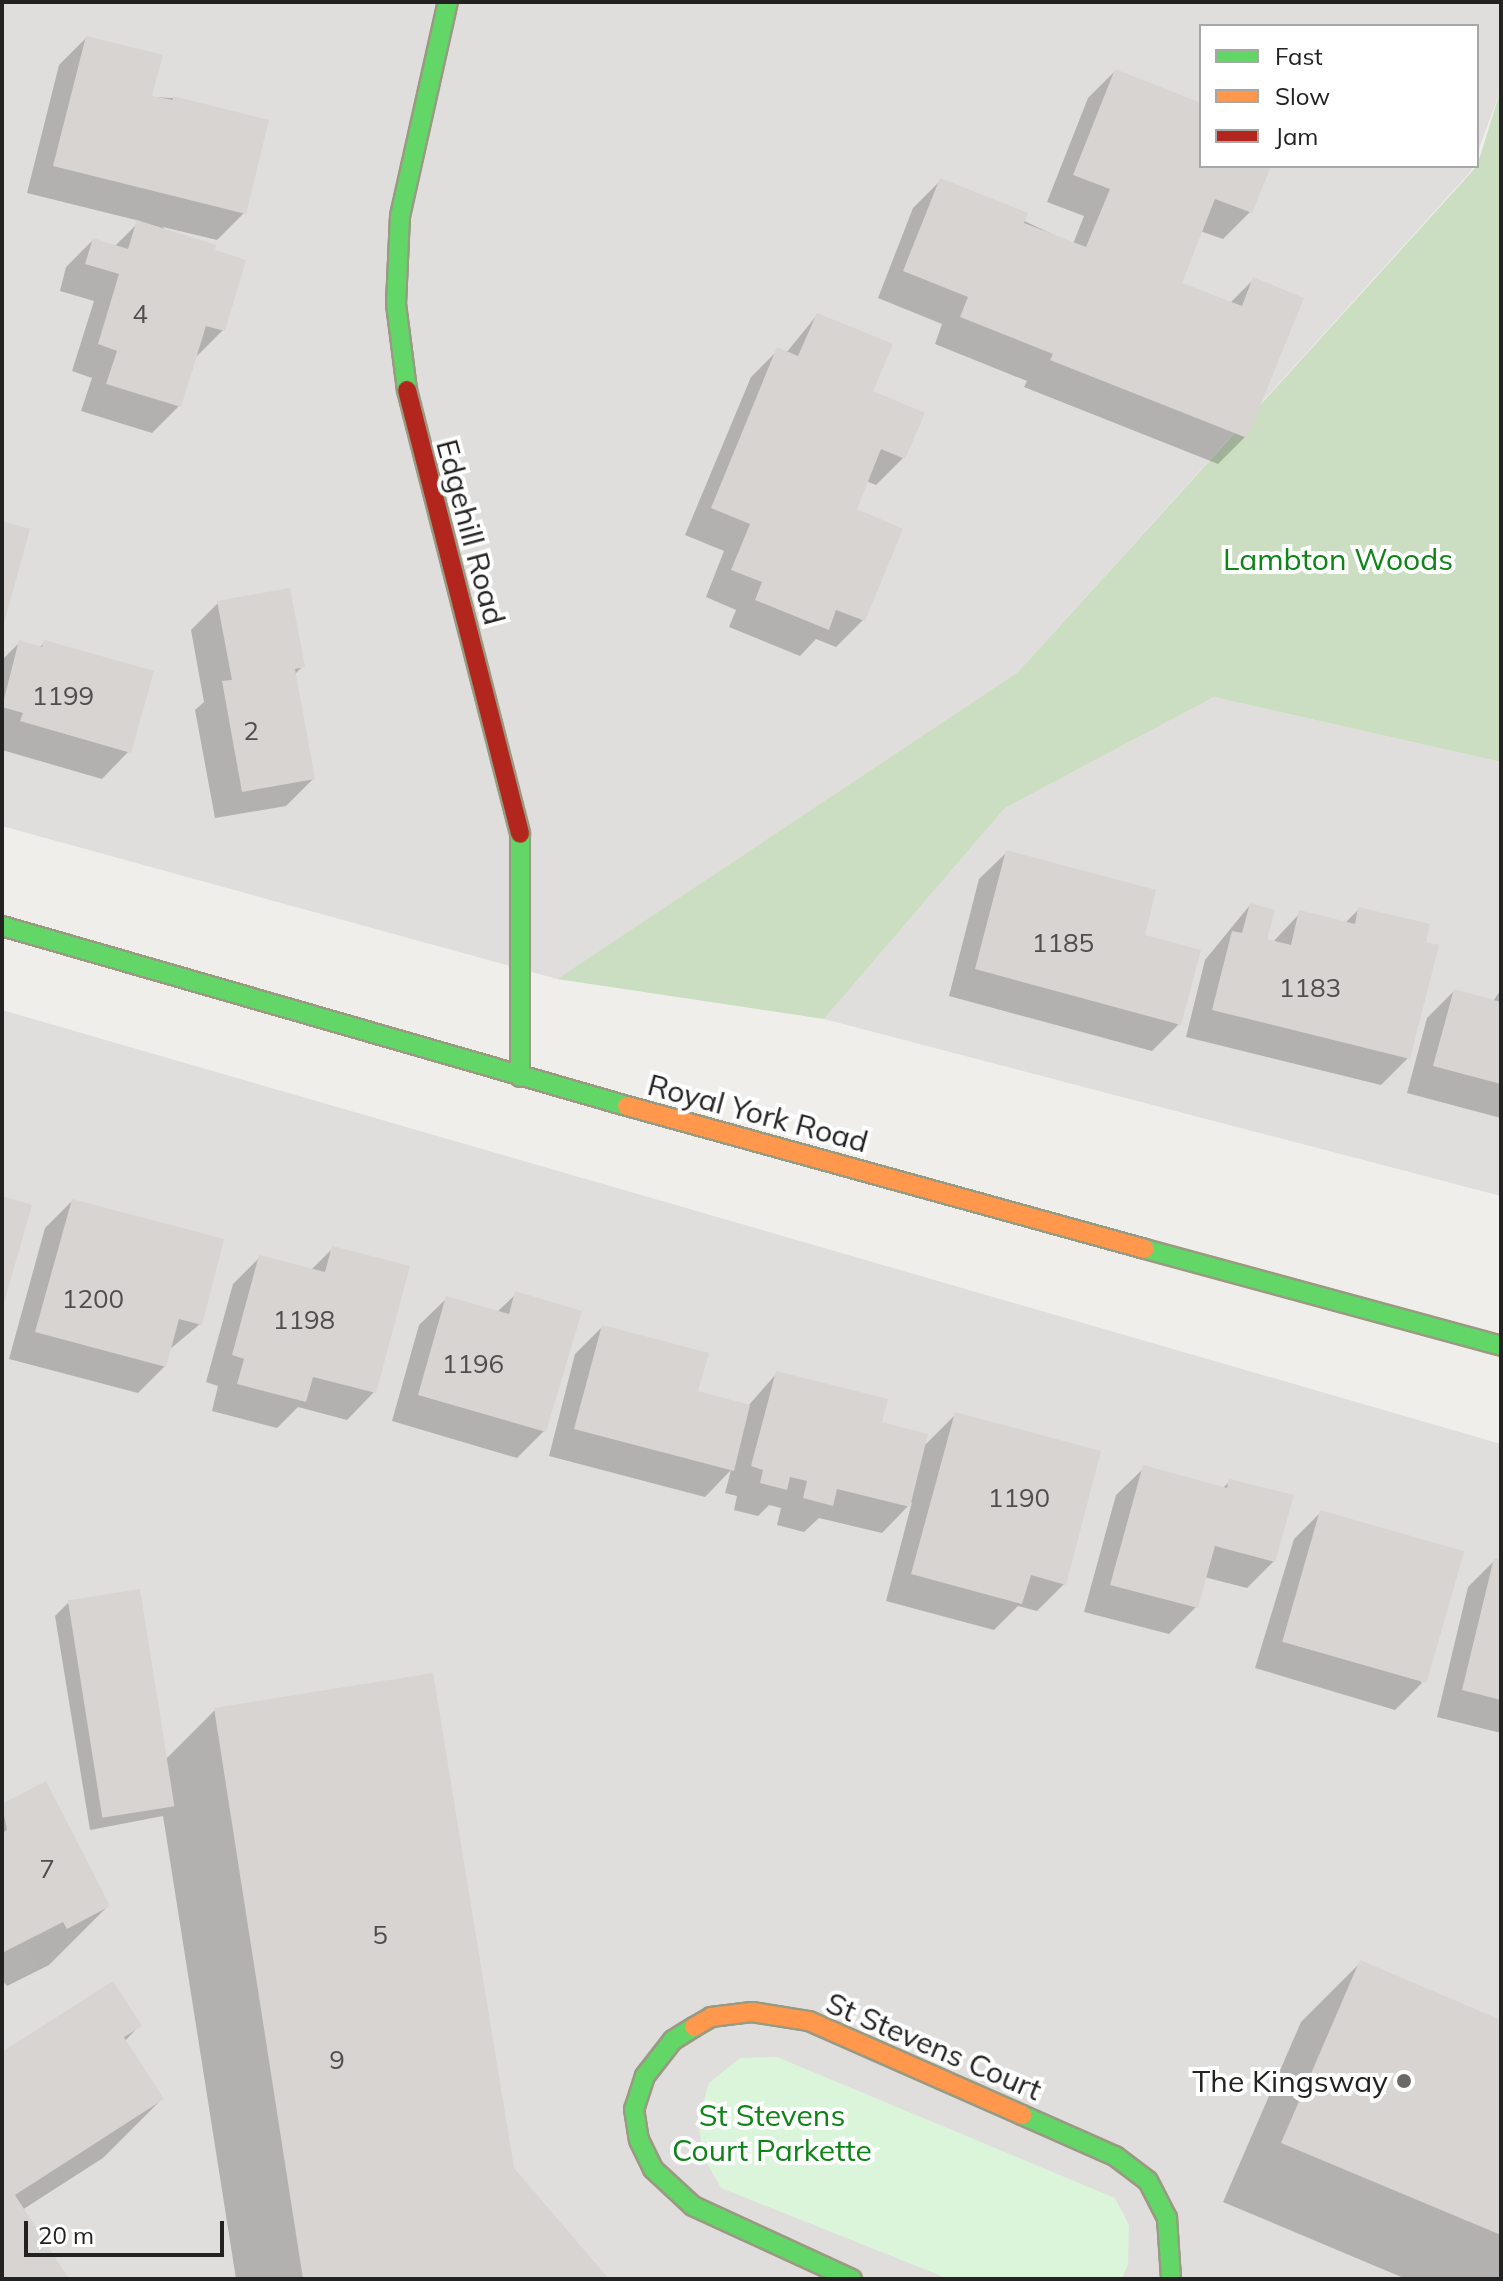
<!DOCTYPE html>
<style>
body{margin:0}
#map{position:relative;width:1503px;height:2281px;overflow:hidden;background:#f0eeeb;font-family:Mulish,sans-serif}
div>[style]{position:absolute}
.residential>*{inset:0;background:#dfdedc}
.forest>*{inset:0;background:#cbdec1}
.park>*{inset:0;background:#daf5da}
.parking>*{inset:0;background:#e0dfde}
.shadow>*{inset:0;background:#0003}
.building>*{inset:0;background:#d7d4d2;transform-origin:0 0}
.roads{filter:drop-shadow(2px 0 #999a82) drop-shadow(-2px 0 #999a82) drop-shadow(0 2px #999a82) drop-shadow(0 -2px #999a82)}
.fast>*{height:18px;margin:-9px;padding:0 9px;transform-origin:9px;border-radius:9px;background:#63d668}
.slow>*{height:18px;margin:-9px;padding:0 9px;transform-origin:9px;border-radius:9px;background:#ff974d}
.jam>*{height:18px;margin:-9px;padding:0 9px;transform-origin:9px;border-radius:9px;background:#b3261e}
.dots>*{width:22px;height:22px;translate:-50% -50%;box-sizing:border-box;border:4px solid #fff;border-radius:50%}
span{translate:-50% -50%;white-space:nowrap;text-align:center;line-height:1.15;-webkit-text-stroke:8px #fff;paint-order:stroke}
.number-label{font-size:26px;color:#4f4e4e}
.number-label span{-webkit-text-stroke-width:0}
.street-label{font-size:30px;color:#222}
.park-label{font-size:30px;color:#0c8416}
.poi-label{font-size:30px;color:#222}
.right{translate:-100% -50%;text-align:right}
.frame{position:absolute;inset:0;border:4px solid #222;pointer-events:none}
.legend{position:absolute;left:1199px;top:24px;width:280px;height:144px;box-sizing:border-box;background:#fff;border:2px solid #a7a7a7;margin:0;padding:10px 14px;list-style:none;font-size:24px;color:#222}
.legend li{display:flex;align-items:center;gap:16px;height:40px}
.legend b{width:40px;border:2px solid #a7a7a7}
.scale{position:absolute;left:24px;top:2221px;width:200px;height:36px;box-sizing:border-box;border:4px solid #222;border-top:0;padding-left:10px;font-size:24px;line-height:28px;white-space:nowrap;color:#222;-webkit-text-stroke:6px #fff;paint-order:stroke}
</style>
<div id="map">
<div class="residential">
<i style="clip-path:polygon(2px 2px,1501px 2px,1501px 89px,1477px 154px,1477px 26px,1201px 26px,1201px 166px,1473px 166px,1471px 171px,1018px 672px,557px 979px,2px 826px)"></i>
<i style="clip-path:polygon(1214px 697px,1501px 762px,1501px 1196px,824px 1019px,1005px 808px)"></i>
<i style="clip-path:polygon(2px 1010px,1501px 1444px,1501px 2279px,2px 2279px)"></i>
</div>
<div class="forest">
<i style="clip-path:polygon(1501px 89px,1501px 762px,1214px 697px,1005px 808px,824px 1019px,557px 979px,1018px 672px,1477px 166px)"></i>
</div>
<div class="park">
<i style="clip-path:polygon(777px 2057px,1115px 2198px,1129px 2225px,1128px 2264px,1122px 2279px,949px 2279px,721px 2188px,704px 2158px,698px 2121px,709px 2083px,740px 2058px)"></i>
</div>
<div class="parking">
<i style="clip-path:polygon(21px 1937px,42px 1976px,2px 1997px,2px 1947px)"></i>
</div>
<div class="shadow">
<i style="clip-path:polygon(86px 38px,150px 97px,174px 98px,244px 213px,217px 240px,163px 227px,223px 330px,196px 357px,179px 406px,152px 433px,81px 411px,92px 378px,72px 371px,94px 301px,60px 291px,66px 267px,93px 240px,114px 247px,140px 221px,27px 193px,59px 65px)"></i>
<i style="clip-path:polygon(1115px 71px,1201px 106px,1201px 166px,1269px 166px,1250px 212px,1223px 239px,1200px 231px,1179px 284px,1229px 304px,1253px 280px,1245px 437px,1218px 464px,1024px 387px,1027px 381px,935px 344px,942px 324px,878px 298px,913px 208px,940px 181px,1073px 244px,1084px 216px,1047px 202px,1088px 98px)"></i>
<i style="clip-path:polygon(817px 315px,871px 392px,903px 458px,876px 485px,866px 481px,854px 510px,863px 620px,836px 647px,816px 639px,800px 656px,729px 627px,736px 610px,706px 597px,724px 551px,685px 535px,751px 377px,778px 350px,786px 353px)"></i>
<i style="clip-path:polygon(218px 603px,302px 667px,294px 675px,313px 779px,286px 806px,215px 818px,195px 710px,204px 702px,191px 630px)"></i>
<i style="clip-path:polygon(20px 642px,39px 648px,45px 642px,129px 751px,102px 779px,2px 750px,2px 660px)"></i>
<i style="clip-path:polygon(1007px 852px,1142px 936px,1179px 1024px,1152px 1051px,949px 996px,979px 879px)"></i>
<i style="clip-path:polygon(1250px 905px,1265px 941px,1272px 943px,1300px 913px,1344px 924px,1359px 909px,1408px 1058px,1381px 1085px,1186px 1037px,1205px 960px)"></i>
<i style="clip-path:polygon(1501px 990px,1501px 1118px,1407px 1093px,1427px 1018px,1454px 991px,1493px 1001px)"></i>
<i style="clip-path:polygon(72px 1201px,200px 1324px,169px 1350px,165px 1366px,138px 1393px,9px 1359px,45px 1228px)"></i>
<i style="clip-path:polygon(333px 1248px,374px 1392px,347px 1420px,298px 1407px,277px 1428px,212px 1411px,218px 1386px,206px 1382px,233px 1284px,260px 1257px,311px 1270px)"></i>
<i style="clip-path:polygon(516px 1294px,544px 1431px,517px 1458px,392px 1421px,419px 1325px,447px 1298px,496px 1313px)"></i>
<i style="clip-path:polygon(602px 1327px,696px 1392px,748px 1406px,777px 1373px,924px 1446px,956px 1414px,1064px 1584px,1037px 1611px,1018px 1606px,994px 1630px,886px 1601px,912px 1502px,882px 1533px,819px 1518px,804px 1532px,777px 1525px,781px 1508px,769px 1505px,758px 1516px,734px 1510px,737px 1496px,725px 1493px,731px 1470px,705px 1497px,549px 1456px,575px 1354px)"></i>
<i style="clip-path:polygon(1144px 1468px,1222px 1489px,1230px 1481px,1274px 1561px,1247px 1588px,1204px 1577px,1196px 1607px,1169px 1634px,1084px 1612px,1116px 1495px)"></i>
<i style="clip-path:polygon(1321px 1512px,1422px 1683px,1395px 1710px,1255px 1668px,1294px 1539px)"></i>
<i style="clip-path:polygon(1495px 1560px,1501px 1562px,1501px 1733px,1437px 1717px,1468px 1587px)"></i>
<i style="clip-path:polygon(68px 1603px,166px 1759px,215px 1710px,512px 2169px,606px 2279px,236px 2279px,163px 1816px,90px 1830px,55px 1616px)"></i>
<i style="clip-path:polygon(46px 1784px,108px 1906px,49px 1965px,7px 1986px,2px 1980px,2px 1806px)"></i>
<i style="clip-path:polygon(1360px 1963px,1501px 2022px,1501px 2279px,1406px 2279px,1223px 2202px,1301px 2022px)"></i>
<i style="clip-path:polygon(139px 2026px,125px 2041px,162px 2099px,103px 2158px,22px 2210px,66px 2279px,2px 2279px,2px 2054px)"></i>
</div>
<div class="building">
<i style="clip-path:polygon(86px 36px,163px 55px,152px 96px,173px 100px,173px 96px,269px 120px,246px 214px,53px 166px)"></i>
<i style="clip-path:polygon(1115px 69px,1201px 103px,1201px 166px,1271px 166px,1252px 213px,1215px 199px,1182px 283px,1242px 306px,1253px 277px,1304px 298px,1247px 438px,1050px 360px,1053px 354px,960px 317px,968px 297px,903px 271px,940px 178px,1028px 213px,1024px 223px,1086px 247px,1110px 189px,1073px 175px)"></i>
<i style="clip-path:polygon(137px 220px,216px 245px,215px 250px,246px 260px,225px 331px,206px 326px,181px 407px,106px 384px,117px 351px,98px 344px,119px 274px,85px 264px,93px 238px,128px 249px)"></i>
<i style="clip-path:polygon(817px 313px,893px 344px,873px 391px,925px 413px,905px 459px,881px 449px,857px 509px,903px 529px,865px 621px,836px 610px,829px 630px,755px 600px,762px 582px,731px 570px,750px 524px,711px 508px,777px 347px,798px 356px)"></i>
<i style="clip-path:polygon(2px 521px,30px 529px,3px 627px,2px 627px)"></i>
<i style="clip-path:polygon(290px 588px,305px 667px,295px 669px,315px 779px,242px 792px,222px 681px,232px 680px,217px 601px)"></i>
<i style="clip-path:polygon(19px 640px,42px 647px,44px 640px,154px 671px,131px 753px,20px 721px,23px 713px,2px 707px)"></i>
<i style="clip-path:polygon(1006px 850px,1156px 890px,1145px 935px,1201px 950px,1181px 1025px,975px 969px)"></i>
<i style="clip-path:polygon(1250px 903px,1275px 910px,1267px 939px,1291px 945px,1299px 910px,1355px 924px,1358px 907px,1430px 924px,1426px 942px,1439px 945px,1410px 1059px,1212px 1010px,1232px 931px,1242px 933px)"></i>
<i style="clip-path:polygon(1454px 989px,1501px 1002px,1501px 1084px,1433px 1066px)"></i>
<i style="clip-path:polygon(2px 1196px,32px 1205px,3px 1306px,2px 1306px)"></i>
<i style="clip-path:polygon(72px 1199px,224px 1239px,202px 1325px,179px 1319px,166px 1367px,35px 1332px)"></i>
<i style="clip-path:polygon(332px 1246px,410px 1266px,376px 1393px,313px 1377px,306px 1402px,237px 1384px,244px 1359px,232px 1355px,259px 1255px,325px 1272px)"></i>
<i style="clip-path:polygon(515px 1291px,582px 1311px,546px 1432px,418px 1395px,446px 1296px,509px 1314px)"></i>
<i style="clip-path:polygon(602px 1325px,709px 1353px,698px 1391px,750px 1405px,734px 1471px,574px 1429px)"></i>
<i style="clip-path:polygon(776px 1371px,888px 1399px,882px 1422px,928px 1434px,910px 1507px,837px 1489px,833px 1506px,803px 1498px,807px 1481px,790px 1477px,787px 1490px,760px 1483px,763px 1470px,751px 1466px)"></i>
<i style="clip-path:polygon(955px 1412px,1101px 1451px,1066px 1585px,1031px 1575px,1022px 1604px,911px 1574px)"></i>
<i style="clip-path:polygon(1143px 1465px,1227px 1488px,1229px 1479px,1294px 1495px,1275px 1562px,1215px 1546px,1198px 1608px,1110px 1585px)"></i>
<i style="left:1320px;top:1510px;width:150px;height:137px;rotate:16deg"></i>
<i style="clip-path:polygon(1494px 1558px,1501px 1559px,1501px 1700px,1462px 1690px)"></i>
<i style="left:140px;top:1589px;width:220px;height:73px;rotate:81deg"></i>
<i style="clip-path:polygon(433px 1673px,514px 2168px,609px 2279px,303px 2279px,214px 1708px)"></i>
<i style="clip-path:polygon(46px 1781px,110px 1906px,67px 1929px,63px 1922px,2px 1953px,2px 1833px,7px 1830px,2px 1804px)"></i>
<i style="clip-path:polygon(1360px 1960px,1501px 2020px,1501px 2235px,1281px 2143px)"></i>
<i style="clip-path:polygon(113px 1981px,142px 2026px,124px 2037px,164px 2099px,15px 2195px,69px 2279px,2px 2279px,2px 2052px)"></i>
</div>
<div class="roads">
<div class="fast">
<i style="left:407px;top:390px;width:87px;rotate:-97.3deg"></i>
<i style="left:396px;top:304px;width:88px;rotate:-87.4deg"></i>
<i style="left:400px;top:216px;width:219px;rotate:-77.4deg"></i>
<i style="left:520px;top:834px;width:243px;rotate:90deg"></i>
<i style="left:2px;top:926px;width:650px;rotate:16.07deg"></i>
<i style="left:1145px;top:1249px;width:369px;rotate:15.2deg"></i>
<i style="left:694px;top:2027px;width:25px;rotate:148deg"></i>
<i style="left:673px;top:2040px;width:46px;rotate:127.9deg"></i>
<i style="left:645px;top:2076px;width:35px;rotate:108deg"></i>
<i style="left:634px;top:2109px;width:31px;rotate:81deg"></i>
<i style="left:639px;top:2140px;width:32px;rotate:64deg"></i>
<i style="left:653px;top:2169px;width:54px;rotate:42.8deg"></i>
<i style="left:693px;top:2206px;width:175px;rotate:24.7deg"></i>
<i style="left:1022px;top:2115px;width:102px;rotate:23.8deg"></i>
<i style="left:1115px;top:2156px;width:41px;rotate:37.1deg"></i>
<i style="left:1148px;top:2181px;width:42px;rotate:62.8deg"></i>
<i style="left:1167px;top:2218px;width:61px;rotate:86.2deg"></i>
</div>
<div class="slow">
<i style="left:627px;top:1106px;width:537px;rotate:15.43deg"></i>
<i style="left:694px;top:2027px;width:20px;rotate:-30deg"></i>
<i style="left:711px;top:2017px;width:41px;rotate:-7deg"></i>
<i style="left:752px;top:2012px;width:58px;rotate:9deg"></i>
<i style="left:809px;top:2021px;width:233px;rotate:23.8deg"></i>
</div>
<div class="jam">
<i style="left:407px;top:390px;width:458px;rotate:75.7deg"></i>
</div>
</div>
<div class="dots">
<i style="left:1404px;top:2081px;background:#6a6968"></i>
</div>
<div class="number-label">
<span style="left:140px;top:314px">4</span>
<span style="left:63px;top:696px">1199</span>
<span style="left:251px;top:731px">2</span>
<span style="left:1063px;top:943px">1185</span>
<span style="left:1310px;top:988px">1183</span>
<span style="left:93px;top:1299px">1200</span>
<span style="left:304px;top:1320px">1198</span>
<span style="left:473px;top:1364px">1196</span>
<span style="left:1019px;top:1498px">1190</span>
<span style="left:47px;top:1869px">7</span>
<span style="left:380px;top:1935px">5</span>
<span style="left:337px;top:2060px">9</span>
</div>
<div class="street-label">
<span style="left:471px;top:532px;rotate:75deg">Edgehill Road</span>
<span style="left:758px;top:1113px;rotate:15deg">Royal York Road</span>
<span style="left:934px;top:2046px;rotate:23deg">St Stevens Court</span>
</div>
<div class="park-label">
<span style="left:1338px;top:559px">Lambton Woods</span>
<span style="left:772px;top:2132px">St Stevens<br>Court Parkette</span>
</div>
<div class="poi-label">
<span class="right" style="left:1388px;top:2081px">The Kingsway</span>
</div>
<div class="frame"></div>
<ul class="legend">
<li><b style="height:10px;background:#63d668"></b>Fast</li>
<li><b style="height:10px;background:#ff974d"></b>Slow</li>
<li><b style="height:10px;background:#b3261e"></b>Jam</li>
</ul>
<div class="scale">20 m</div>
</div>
